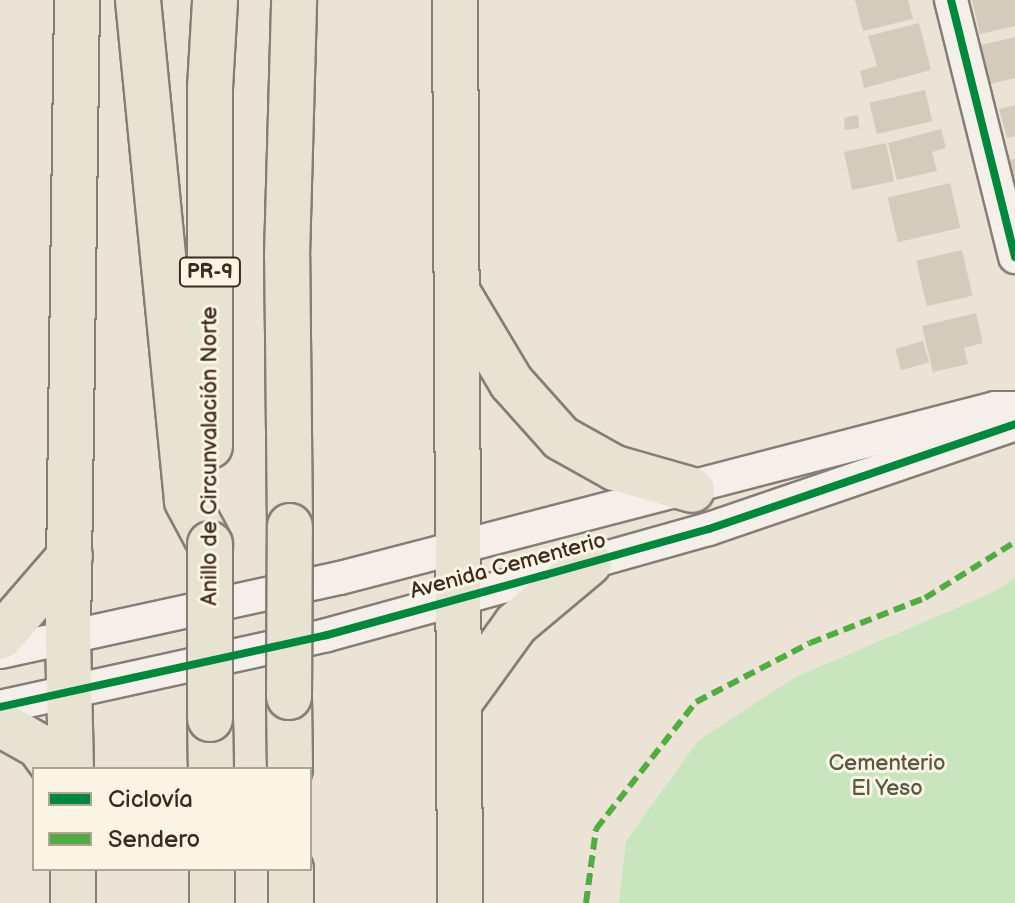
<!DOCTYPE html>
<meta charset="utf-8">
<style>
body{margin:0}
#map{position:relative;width:1015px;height:903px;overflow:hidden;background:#ebe3d6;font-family:"Balsamiq Sans",sans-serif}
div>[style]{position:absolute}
.green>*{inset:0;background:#c9e5be}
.building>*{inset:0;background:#d5cbbd;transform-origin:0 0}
.roads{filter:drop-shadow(2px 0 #857e76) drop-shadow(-2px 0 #857e76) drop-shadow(0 2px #857e76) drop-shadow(0 -2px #857e76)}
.minor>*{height:32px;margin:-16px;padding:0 16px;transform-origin:16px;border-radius:16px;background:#f4f0e9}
.motorway>*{height:44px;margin:-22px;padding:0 22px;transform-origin:22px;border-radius:22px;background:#e7e2d1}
.bridges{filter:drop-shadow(2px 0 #857e76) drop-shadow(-2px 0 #857e76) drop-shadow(0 2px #857e76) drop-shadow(0 -2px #857e76)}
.motorway-bridge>*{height:44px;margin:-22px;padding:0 22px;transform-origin:22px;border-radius:22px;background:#e7e2d1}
.quiet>*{height:6px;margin-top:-3px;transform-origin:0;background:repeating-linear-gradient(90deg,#55ab43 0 12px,transparent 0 18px)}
.cycleway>*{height:8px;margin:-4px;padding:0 4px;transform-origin:4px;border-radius:4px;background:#00873e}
span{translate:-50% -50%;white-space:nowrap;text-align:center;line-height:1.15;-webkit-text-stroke:6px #fcf5e5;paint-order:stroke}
.shield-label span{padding:2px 6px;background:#fcf5e5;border:2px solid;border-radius:6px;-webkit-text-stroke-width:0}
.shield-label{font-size:20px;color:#3b2a1e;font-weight:700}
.street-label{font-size:22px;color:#3b2a1e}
.park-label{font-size:22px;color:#585941}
.legend{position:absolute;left:32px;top:767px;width:280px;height:104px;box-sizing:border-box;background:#fcf5e5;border:2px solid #afa495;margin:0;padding:10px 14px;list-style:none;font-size:24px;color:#3b2a1e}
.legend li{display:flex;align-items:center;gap:16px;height:40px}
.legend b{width:40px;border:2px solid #afa495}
</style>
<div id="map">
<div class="green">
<i style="clip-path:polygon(1015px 578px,1015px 903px,619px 903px,626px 841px,699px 740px,796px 677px,996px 591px)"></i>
</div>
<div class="building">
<i style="clip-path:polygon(855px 0,908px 0,913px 19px,863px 31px)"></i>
<i style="clip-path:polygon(972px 0,1015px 0,1015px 26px,980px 34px)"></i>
<i style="clip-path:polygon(919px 23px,931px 70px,864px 88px,860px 71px,877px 66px,868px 36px)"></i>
<i style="clip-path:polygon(1015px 37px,1015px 78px,990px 84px,981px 45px)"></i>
<i style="left:925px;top:90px;width:32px;height:57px;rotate:77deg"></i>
<i style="clip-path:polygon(1015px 105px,1015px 136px,1007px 138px,999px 109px)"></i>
<i style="clip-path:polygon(858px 115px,859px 128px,845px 130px,844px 118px)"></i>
<i style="clip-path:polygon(941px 129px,946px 148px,932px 152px,937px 171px,897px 180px,888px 143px)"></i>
<i style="left:886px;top:143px;width:39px;height:43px;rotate:78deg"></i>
<i style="clip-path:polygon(1015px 159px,1015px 191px,1004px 161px)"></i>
<i style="left:950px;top:183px;width:46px;height:64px;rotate:77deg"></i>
<i style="left:962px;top:250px;width:47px;height:47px;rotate:77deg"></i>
<i style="clip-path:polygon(976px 313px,983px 343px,964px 348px,968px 364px,933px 372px,922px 326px)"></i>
<i style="left:923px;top:341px;width:22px;height:29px;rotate:74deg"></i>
</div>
<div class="roads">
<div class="minor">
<i style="left:951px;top:0;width:265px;rotate:76deg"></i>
<i style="left:0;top:652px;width:348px;rotate:-12.3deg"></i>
<i style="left:340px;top:578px;width:677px;rotate:-14.55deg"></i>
<i style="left:995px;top:408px;width:20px"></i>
<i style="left:0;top:707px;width:335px;rotate:-12.4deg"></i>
<i style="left:327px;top:635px;width:226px;rotate:-15.4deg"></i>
<i style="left:545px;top:575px;width:170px;rotate:-15.7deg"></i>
<i style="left:709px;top:529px;width:324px;rotate:-18.9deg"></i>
</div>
<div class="motorway">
<i style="left:138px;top:0;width:503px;rotate:84.41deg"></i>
<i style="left:187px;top:501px;width:49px;rotate:61.9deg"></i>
<i style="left:455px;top:0;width:903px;rotate:89.68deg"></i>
<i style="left:458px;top:293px;width:104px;rotate:59.2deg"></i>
<i style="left:511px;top:382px;width:75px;rotate:48.2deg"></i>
<i style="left:561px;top:438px;width:62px;rotate:29.1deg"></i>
<i style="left:615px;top:468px;width:80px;rotate:15.9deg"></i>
<i style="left:210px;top:446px;width:358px;rotate:-90deg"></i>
<i style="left:210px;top:88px;width:88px;rotate:-86.7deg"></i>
<i style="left:290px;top:526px;width:270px;rotate:-90.6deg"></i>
<i style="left:287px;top:256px;width:256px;rotate:-88.4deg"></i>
<i style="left:0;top:637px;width:107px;rotate:-49.2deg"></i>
<i style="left:289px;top:697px;width:72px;rotate:89.2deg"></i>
<i style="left:462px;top:699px;width:92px;rotate:-54.2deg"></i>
<i style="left:516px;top:624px;width:95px;rotate:-39.9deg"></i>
<i style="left:210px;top:719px;width:50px;rotate:88.9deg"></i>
<i style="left:0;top:724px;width:45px;rotate:29.4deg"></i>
<i style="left:39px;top:746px;width:29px;rotate:54deg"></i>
<i style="left:71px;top:769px;width:132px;rotate:-91.3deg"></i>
<i style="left:68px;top:637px;width:637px;rotate:-89.19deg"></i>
<i style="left:73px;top:869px;width:34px;rotate:90deg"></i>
<i style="left:212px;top:869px;width:34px;rotate:90deg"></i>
<i style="left:291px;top:869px;width:34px;rotate:90deg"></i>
</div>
</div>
<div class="bridges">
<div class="motorway-bridge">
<i style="left:210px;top:544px;width:175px;rotate:90deg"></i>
<i style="left:289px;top:697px;width:171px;rotate:-89.7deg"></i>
</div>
</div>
<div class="quiet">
<i style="left:586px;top:903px;width:75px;rotate:-82.3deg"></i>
<i style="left:596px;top:829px;width:162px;rotate:-51.8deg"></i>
<i style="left:696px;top:702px;width:128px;rotate:-27.4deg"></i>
<i style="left:810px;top:643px;width:123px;rotate:-21.4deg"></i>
<i style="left:925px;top:598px;width:106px;rotate:-31.9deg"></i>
</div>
<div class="cycleway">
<i style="left:951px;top:0;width:265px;rotate:76deg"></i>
<i style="left:0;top:707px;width:335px;rotate:-12.4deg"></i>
<i style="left:327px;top:635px;width:226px;rotate:-15.4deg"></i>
<i style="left:545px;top:575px;width:170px;rotate:-15.7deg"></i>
<i style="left:709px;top:529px;width:324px;rotate:-18.9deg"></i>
</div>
<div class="shield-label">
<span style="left:210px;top:272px">PR-9</span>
</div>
<div class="street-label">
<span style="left:210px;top:456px;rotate:-90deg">Anillo de Circunvalación Norte</span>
<span style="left:508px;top:566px;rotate:-15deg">Avenida Cementerio</span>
</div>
<div class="park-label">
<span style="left:887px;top:776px">Cementerio<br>El Yeso</span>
</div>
<ul class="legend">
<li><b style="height:10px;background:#00873e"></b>Ciclovía</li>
<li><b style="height:10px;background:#55ab43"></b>Sendero</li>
</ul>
</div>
